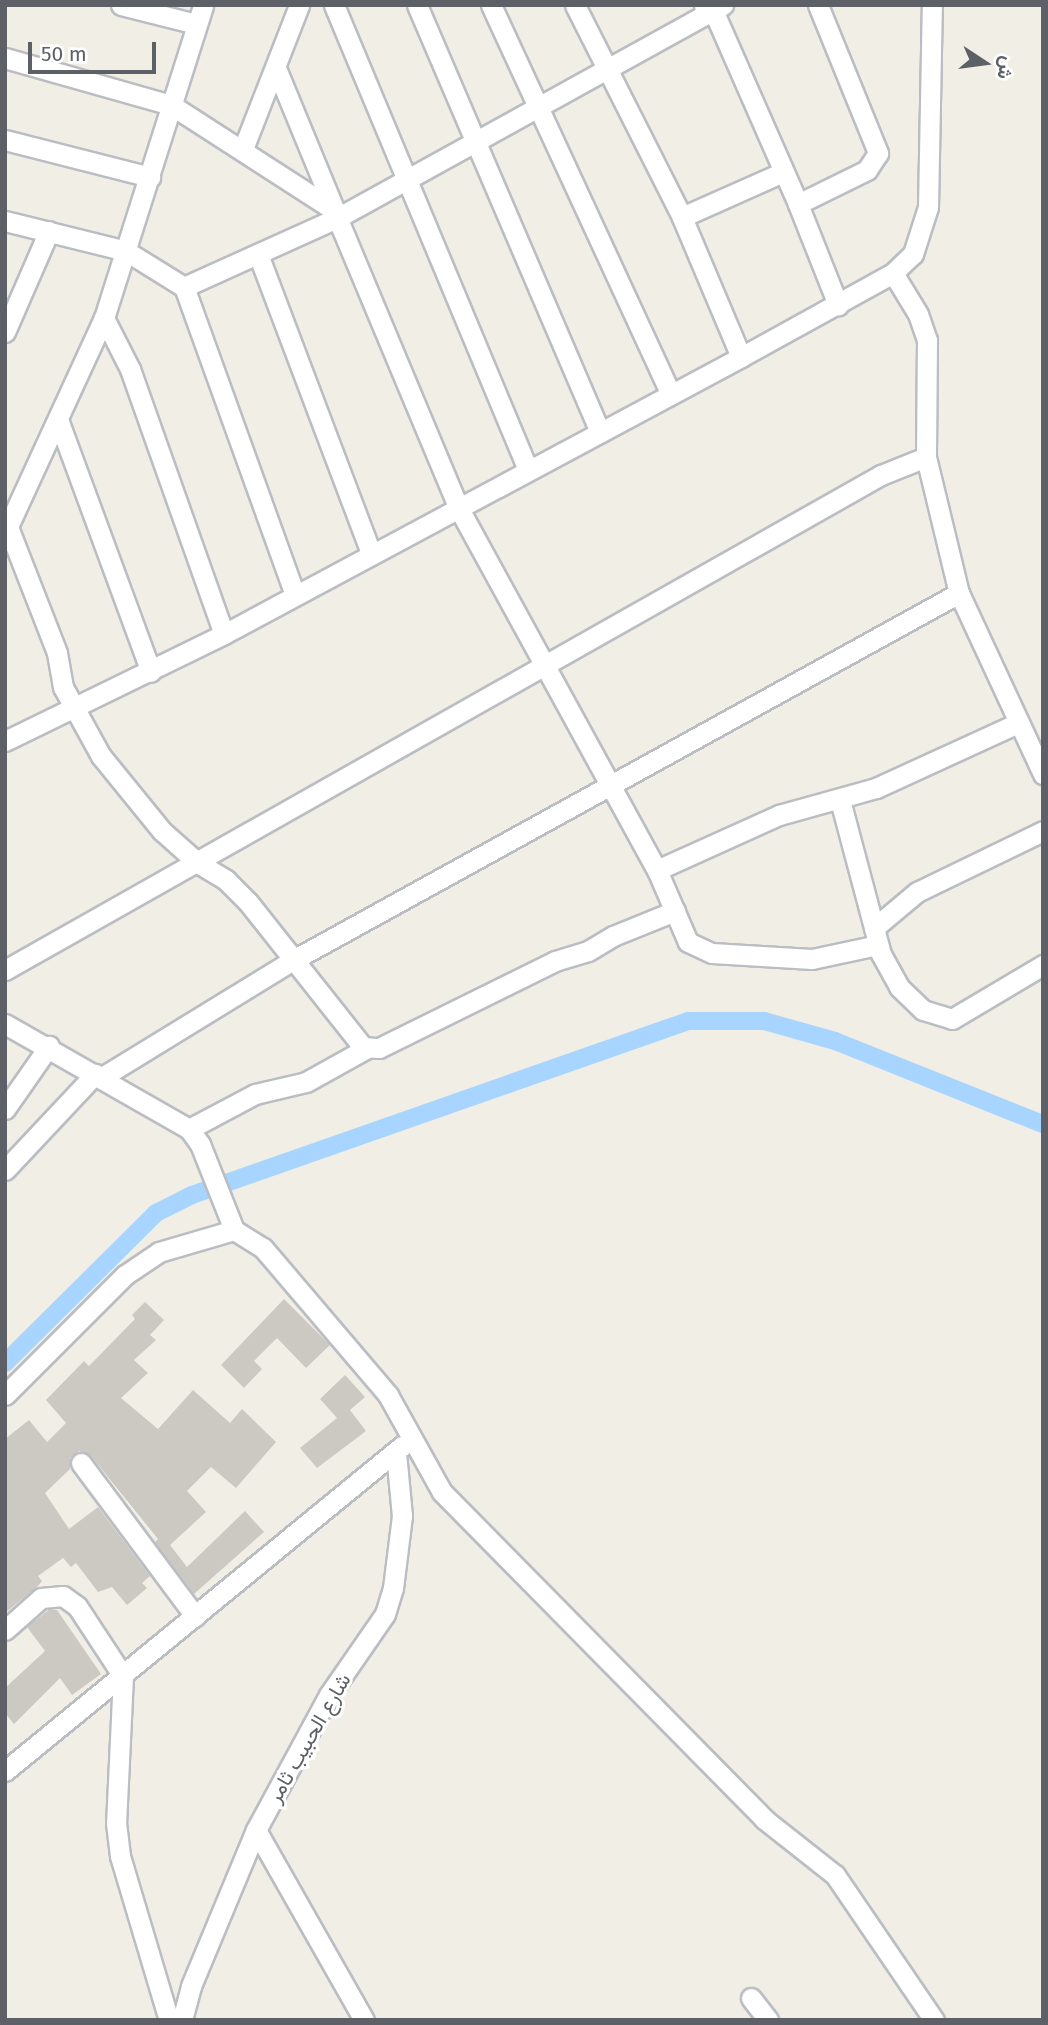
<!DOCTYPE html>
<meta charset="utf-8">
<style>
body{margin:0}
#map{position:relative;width:1048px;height:2025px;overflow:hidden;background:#f1efe5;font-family:"Fira Sans",Vazirmatn,sans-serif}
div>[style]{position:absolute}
.canal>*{height:18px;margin:-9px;padding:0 9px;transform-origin:9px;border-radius:9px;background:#a7d5ff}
.building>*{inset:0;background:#ccc9c2}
.roads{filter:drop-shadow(2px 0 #babdc2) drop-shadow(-2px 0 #babdc2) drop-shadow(0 2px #babdc2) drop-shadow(0 -2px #babdc2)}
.minor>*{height:19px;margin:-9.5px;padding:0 9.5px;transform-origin:9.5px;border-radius:9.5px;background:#fff}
span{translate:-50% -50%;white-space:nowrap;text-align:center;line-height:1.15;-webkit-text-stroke:6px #fff;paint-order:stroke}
.street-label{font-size:21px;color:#5d6167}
.frame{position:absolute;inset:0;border:7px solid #5d6167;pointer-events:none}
.north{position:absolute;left:950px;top:28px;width:70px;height:70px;-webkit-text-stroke:5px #fff;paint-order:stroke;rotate:103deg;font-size:19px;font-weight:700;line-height:28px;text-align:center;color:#5d6167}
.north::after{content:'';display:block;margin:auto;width:24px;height:32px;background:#5d6167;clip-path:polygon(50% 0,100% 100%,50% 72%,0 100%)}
.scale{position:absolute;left:28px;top:42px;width:128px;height:32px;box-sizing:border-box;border:4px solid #5d6167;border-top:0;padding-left:9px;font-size:21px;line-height:24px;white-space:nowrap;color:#5d6167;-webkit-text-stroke:5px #fff;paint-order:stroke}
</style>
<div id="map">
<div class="canal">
<i style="left:5px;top:1363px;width:213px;rotate:-44.8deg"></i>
<i style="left:156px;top:1213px;width:40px;rotate:-26.6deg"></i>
<i style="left:192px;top:1195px;width:526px;rotate:-19.33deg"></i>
<i style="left:688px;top:1021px;width:76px"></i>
<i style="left:764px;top:1021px;width:74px;rotate:15.7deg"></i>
<i style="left:835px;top:1041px;width:224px;rotate:21.8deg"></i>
</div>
<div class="building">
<i style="clip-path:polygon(284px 1299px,330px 1345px,306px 1368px,277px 1338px,254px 1361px,262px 1369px,244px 1388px,221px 1365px)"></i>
<i style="clip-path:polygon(145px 1302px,164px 1320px,150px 1335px,156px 1340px,134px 1360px,148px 1373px,121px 1398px,158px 1429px,193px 1390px,230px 1423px,242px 1409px,276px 1442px,236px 1488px,211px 1467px,187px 1491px,206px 1512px,170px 1545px,187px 1567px,245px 1511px,264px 1532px,194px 1594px,155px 1542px,158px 1539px,91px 1456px,79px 1451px,70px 1458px,70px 1469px,45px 1493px,69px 1529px,98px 1507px,150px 1576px,142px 1583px,147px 1588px,127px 1605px,112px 1587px,98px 1592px,76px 1563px,71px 1567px,63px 1558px,38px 1576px,42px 1581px,38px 1586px,5px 1613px,5px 1439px,29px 1420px,47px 1442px,66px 1423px,46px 1400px,84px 1361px,89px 1366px,135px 1319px,132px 1315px)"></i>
<i style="clip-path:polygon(345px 1375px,365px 1397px,350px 1410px,366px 1431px,317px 1468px,300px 1448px,337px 1418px,320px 1399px)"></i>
<i style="clip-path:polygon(50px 1609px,57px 1610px,101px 1674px,72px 1695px,60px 1678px,14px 1724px,5px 1713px,5px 1688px,45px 1651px,27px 1627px)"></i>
</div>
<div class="roads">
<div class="minor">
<i style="left:121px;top:5px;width:77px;rotate:14.2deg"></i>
<i style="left:334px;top:5px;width:504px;rotate:67.35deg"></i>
<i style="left:417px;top:5px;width:465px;rotate:66.8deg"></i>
<i style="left:491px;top:5px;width:429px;rotate:65.2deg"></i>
<i style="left:818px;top:5px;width:160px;rotate:67.9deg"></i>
<i style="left:878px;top:153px;width:20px;rotate:123deg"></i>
<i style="left:867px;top:170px;width:77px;rotate:153.8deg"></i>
<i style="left:798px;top:204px;width:109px;rotate:68.4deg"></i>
<i style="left:704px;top:6px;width:10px;rotate:24deg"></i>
<i style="left:713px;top:10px;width:212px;rotate:66.3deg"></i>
<i style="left:5px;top:58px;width:173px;rotate:15.8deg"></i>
<i style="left:171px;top:105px;width:194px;rotate:32.8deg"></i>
<i style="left:334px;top:210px;width:322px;rotate:67.3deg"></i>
<i style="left:458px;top:507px;width:414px;rotate:61.3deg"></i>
<i style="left:657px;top:870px;width:78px;rotate:66.7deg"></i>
<i style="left:688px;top:942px;width:26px;rotate:25deg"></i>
<i style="left:712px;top:953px;width:100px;rotate:3.4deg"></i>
<i style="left:812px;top:959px;width:67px;rotate:-12deg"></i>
<i style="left:276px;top:68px;width:152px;rotate:67.6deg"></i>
<i style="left:5px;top:140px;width:150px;rotate:14.3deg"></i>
<i style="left:243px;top:149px;width:155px;rotate:-68.7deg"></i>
<i style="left:682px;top:217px;width:108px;rotate:-24deg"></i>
<i style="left:5px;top:221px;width:125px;rotate:13.9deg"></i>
<i style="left:126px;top:251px;width:68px;rotate:31.8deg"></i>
<i style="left:258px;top:254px;width:320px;rotate:69.3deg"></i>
<i style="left:893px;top:273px;width:48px;rotate:58.6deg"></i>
<i style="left:918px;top:314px;width:28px;rotate:71deg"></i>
<i style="left:927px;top:340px;width:117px;rotate:90.5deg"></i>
<i style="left:104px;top:318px;width:57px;rotate:63deg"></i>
<i style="left:130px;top:369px;width:281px;rotate:70.5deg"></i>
<i style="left:5px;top:332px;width:110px;rotate:-66.5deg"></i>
<i style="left:741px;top:357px;width:174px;rotate:-28.9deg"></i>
<i style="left:893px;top:273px;width:28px;rotate:-44deg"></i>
<i style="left:913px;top:254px;width:49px;rotate:-72.3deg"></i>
<i style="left:928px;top:207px;width:202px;rotate:-88.9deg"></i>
<i style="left:59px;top:422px;width:266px;rotate:69.8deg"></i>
<i style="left:8px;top:527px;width:135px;rotate:68.7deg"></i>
<i style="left:57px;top:653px;width:35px;rotate:80deg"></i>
<i style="left:63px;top:687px;width:79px;rotate:61.2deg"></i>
<i style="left:101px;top:756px;width:97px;rotate:50.9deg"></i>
<i style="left:162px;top:831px;width:48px;rotate:41.6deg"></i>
<i style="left:198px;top:863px;width:33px;rotate:31deg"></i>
<i style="left:226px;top:880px;width:31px;rotate:45deg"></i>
<i style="left:248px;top:902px;width:185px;rotate:51.6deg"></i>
<i style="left:363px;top:1047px;width:16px;rotate:4deg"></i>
<i style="left:379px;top:1048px;width:196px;rotate:-26.3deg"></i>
<i style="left:555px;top:961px;width:34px;rotate:-17deg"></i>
<i style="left:588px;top:951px;width:29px;rotate:-31deg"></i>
<i style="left:613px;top:936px;width:67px;rotate:-22deg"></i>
<i style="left:5px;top:533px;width:237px;rotate:-65.3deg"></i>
<i style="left:104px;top:318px;width:328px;rotate:-72.4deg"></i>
<i style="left:959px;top:593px;width:200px;rotate:65.1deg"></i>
<i style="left:295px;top:595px;width:327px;rotate:-109.8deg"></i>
<i style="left:184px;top:287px;width:168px;rotate:-24.3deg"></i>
<i style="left:337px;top:218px;width:441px;rotate:-28.9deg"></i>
<i style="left:5px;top:741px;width:244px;rotate:-26deg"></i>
<i style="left:224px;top:634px;width:587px;rotate:-28.18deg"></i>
<i style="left:741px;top:357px;width:152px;rotate:-112.9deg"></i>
<i style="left:682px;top:217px;width:237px;rotate:-116.8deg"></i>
<i style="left:840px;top:800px;width:159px;rotate:75.1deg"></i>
<i style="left:881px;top:954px;width:38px;rotate:61deg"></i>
<i style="left:899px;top:987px;width:33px;rotate:44deg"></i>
<i style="left:923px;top:1010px;width:30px;rotate:17deg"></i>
<i style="left:952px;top:1019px;width:106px;rotate:-30.7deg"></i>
<i style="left:657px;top:870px;width:134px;rotate:-24.3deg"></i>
<i style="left:779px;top:815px;width:101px;rotate:-15.6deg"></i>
<i style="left:876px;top:788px;width:154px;rotate:-24.6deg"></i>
<i style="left:874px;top:928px;width:56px;rotate:-39.9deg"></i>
<i style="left:917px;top:892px;width:140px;rotate:-25.8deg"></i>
<i style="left:5px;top:970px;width:1006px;rotate:-29.47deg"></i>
<i style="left:881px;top:475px;width:48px;rotate:-21.8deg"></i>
<i style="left:926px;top:457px;width:140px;rotate:76.4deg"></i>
<i style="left:959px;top:593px;width:760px;rotate:151.14deg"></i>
<i style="left:293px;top:960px;width:224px;rotate:148.5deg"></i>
<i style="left:5px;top:1024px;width:212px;rotate:29.7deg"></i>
<i style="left:189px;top:1129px;width:19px;rotate:54deg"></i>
<i style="left:200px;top:1144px;width:92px;rotate:68.4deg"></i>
<i style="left:234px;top:1230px;width:34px;rotate:32deg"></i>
<i style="left:263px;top:1248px;width:193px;rotate:49.6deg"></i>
<i style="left:388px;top:1395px;width:111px;rotate:60.9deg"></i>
<i style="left:442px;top:1492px;width:459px;rotate:45.4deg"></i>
<i style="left:764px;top:1819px;width:90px;rotate:38.3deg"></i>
<i style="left:835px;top:1875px;width:176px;rotate:55.7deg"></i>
<i style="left:5px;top:1109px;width:77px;rotate:-55.1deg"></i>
<i style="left:189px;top:1129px;width:75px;rotate:-27.9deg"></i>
<i style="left:255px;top:1094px;width:52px;rotate:-13.2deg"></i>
<i style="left:306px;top:1082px;width:70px;rotate:-29.1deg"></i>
<i style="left:5px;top:1170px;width:132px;rotate:-46.8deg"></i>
<i style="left:5px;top:1395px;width:170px;rotate:-45deg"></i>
<i style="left:125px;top:1275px;width:41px;rotate:-34.1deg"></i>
<i style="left:159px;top:1252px;width:78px;rotate:-16.3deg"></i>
<i style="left:81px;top:1463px;width:191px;rotate:53.3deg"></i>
<i style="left:5px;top:1630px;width:48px;rotate:-41.6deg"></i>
<i style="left:41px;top:1598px;width:22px;rotate:-5deg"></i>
<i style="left:63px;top:1596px;width:17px;rotate:36deg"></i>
<i style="left:77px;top:1606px;width:84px;rotate:56.7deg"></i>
<i style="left:123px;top:1676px;width:147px;rotate:92.7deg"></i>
<i style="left:116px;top:1823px;width:33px;rotate:83deg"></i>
<i style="left:120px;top:1856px;width:171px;rotate:73.4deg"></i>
<i style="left:5px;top:1771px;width:513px;rotate:-39.31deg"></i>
<i style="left:256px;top:1830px;width:219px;rotate:60.4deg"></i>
<i style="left:751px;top:1998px;width:28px;rotate:52deg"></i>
<i style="left:182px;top:2020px;width:35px;rotate:-75deg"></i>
<i style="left:191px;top:1986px;width:169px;rotate:-67.4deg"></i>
<i style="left:256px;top:1830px;width:153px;rotate:-61.6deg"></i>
<i style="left:329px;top:1695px;width:98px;rotate:-55.3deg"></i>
<i style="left:385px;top:1614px;width:27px;rotate:-73deg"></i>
<i style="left:393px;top:1588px;width:73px;rotate:-82.9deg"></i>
<i style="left:402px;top:1516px;width:64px;rotate:-95.4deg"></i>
</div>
</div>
<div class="street-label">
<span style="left:309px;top:1738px;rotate:-60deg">شارع الحبيب ثامر</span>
</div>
<div class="frame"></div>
<div class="north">ش</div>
<div class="scale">50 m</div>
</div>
